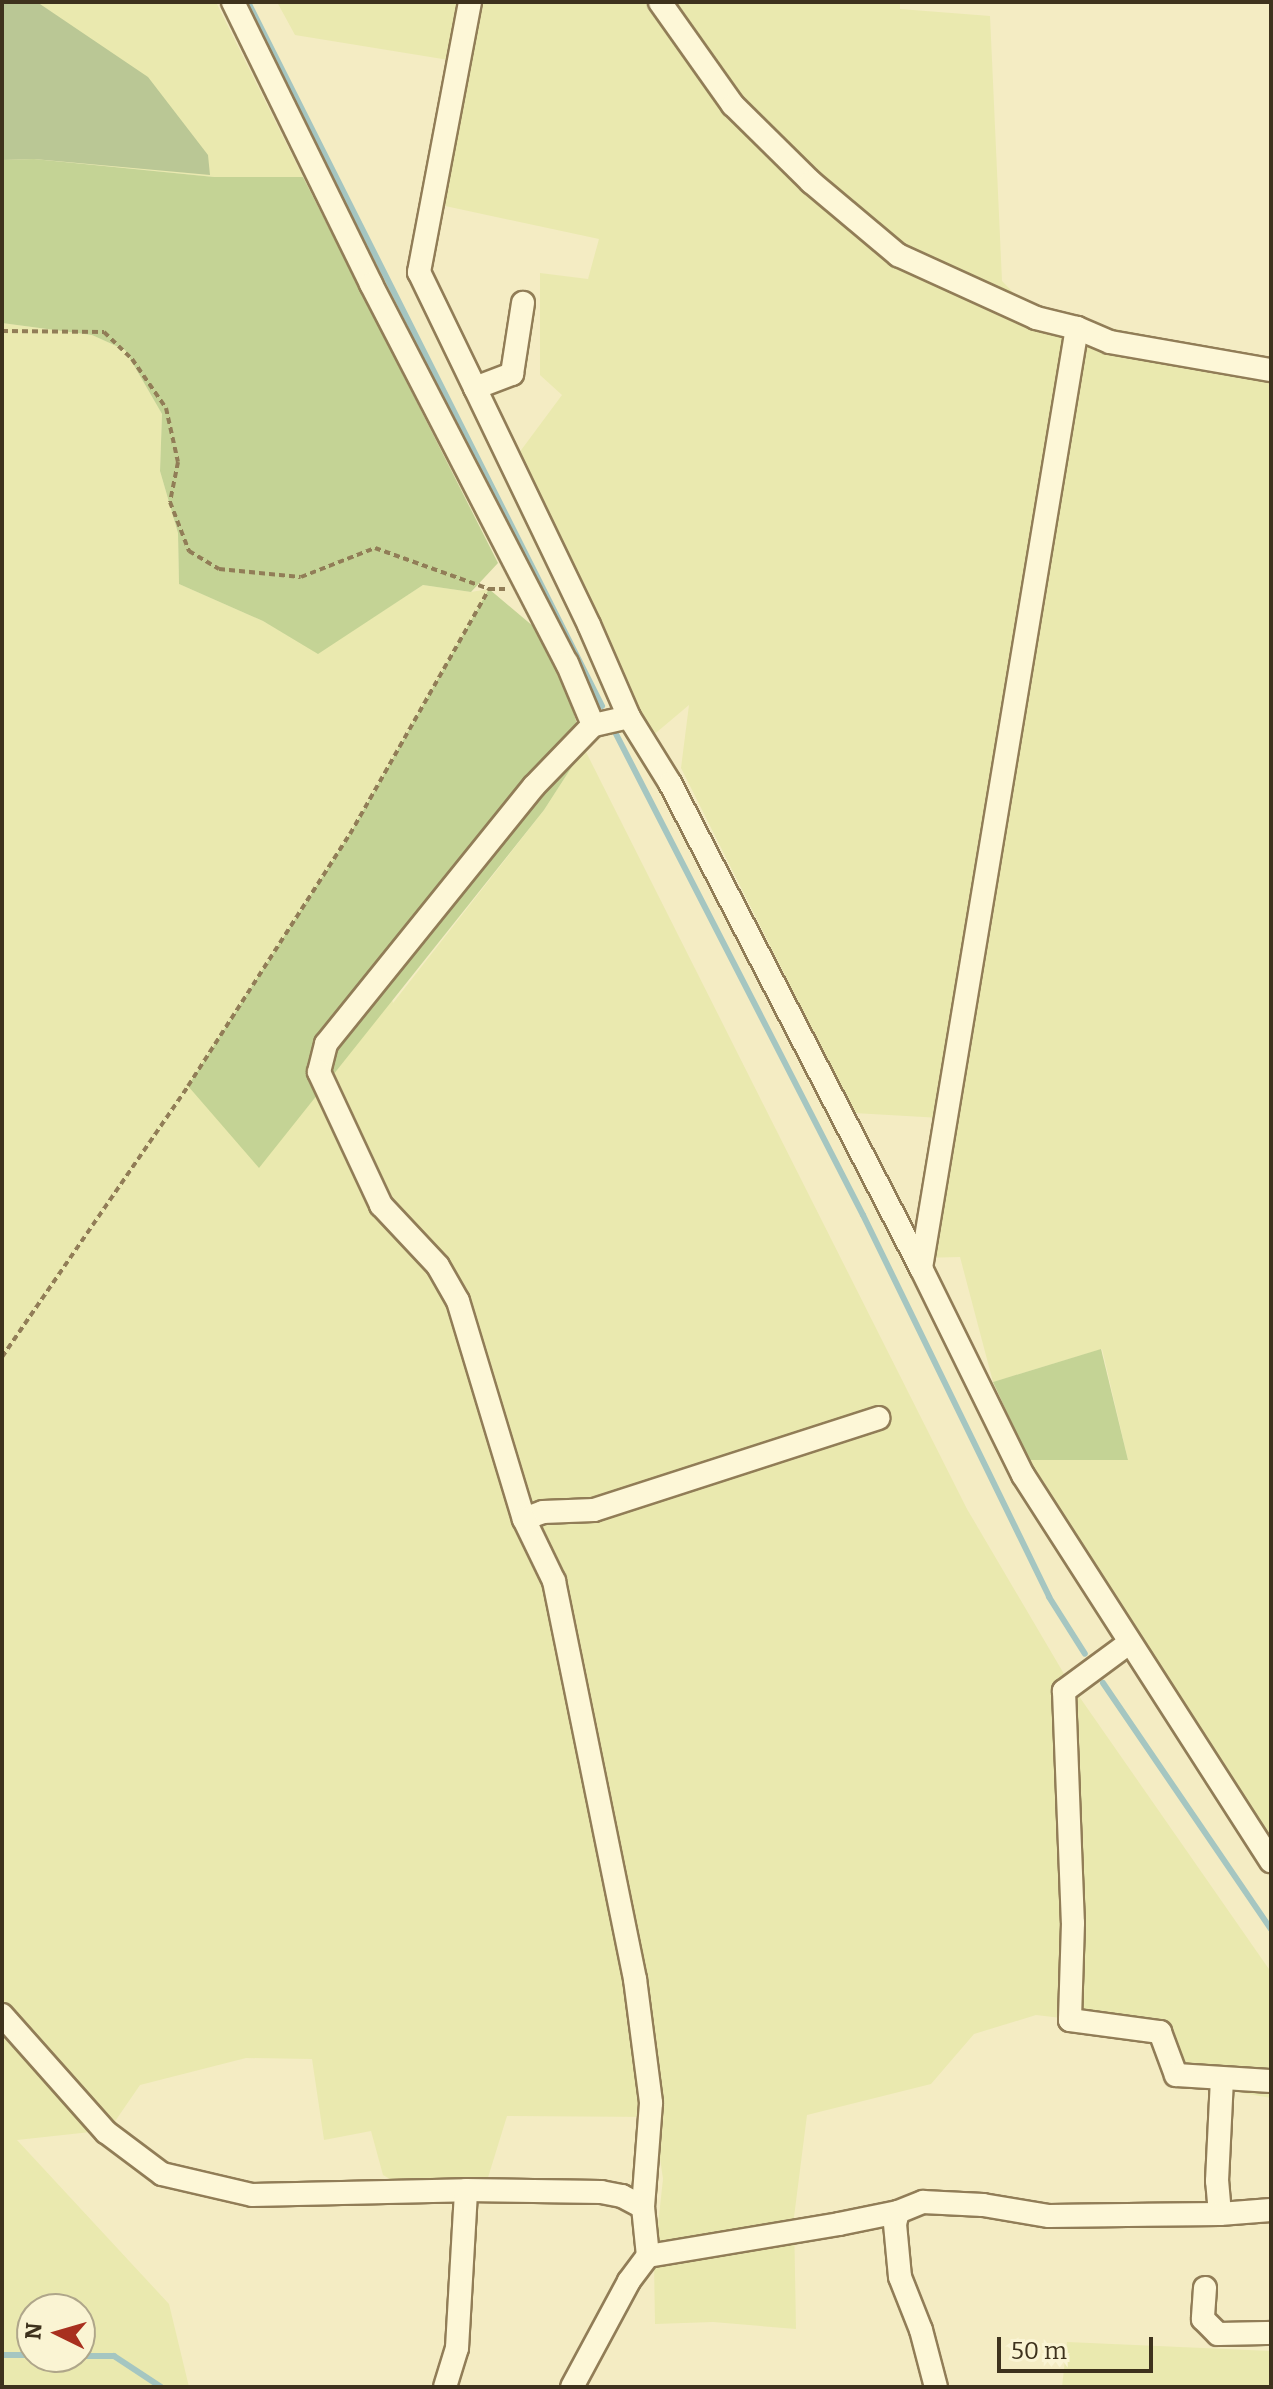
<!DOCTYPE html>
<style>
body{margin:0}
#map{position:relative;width:1273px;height:2389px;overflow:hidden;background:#f4ecc3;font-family:Bitter,serif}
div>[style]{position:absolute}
.farmland>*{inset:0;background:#eae9af}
.green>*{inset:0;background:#c4d395}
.cemetery>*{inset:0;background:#bac795}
.stream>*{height:6px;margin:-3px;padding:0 3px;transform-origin:3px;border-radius:3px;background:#a5c6c1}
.path>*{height:4px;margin-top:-2px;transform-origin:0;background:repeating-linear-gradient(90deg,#917d57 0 6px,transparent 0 10px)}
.roads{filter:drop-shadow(2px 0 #917d57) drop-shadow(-2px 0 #917d57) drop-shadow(0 2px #917d57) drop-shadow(0 -2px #917d57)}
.minor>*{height:22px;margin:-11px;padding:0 11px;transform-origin:11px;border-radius:11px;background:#fdf7d7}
span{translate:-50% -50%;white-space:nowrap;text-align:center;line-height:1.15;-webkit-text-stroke:8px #faf4d3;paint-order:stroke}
.frame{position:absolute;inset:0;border:4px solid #3e321d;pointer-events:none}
.north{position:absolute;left:16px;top:2293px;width:80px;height:80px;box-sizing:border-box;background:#faf4d3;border:2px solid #afa68a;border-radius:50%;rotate:275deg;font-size:22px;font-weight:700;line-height:32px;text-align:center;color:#3e321d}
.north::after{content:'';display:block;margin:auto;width:28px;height:36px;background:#a8301f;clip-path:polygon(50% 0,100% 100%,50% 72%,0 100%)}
.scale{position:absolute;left:997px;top:2337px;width:156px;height:36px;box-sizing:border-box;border:4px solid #3e321d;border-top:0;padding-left:10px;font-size:24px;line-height:28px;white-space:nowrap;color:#3e321d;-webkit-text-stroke:6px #faf4d3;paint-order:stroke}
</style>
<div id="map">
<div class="farmland">
<i style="clip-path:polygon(2px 2px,216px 2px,303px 177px,214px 177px,34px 159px,2px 160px)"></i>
<i style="clip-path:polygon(277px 2px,900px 2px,900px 9px,990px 16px,1002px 281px,1033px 313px,1271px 359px,1271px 1857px,1145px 1668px,1029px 1460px,1128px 1460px,1102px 1349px,993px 1382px,960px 1257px,920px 1258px,941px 1118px,854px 1113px,681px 768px,689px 705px,651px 737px,516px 457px,562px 395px,540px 375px,540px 273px,588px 279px,599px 239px,436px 204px,461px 62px,295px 35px)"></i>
<i style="clip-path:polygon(evenodd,2px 323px,92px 335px,125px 350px,162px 414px,160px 471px,178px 533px,179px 584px,263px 621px,318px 653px,423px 585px,471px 592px,489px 589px,350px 834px,393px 1003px,544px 810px,584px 748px,967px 1509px,1067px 1679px,1271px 1972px,1271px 2098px,1176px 2081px,1163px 2030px,1036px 2015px,974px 2034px,931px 2084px,807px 2115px,794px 2217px,796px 2329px,713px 2322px,655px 2324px,654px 2262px,663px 2179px,654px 2117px,507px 2116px,486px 2184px,428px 2201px,383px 2175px,371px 2131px,324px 2140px,312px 2059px,246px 2058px,140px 2085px,109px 2130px,17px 2140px,169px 2304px,189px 2387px,2px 2387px,2px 323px,32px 2309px,80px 2309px,80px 2357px,32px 2357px,32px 2309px)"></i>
<i style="clip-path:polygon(1067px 2342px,1271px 2351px,1271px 2387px,1062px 2387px)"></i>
</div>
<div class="green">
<i style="clip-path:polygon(34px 159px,214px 177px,303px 177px,498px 563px,471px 592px,423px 585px,318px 654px,263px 621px,179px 584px,178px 533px,160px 471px,162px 414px,125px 350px,92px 335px,2px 323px,2px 160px)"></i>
<i style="clip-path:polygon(489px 589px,553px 643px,584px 748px,544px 810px,259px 1168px,188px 1086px,350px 834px)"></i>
<i style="clip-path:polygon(1101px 1349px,1128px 1460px,1029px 1460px,993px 1382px)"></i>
</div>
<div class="cemetery">
<i style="clip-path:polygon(2px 2px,37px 2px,148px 77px,208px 155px,210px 175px,34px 159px,2px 160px)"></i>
</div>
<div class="stream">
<i style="left:248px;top:2px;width:788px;rotate:63.3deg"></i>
<i style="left:615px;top:732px;width:543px;rotate:62.82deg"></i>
<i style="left:863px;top:1215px;width:425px;rotate:64deg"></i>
<i style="left:1049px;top:1597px;width:67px;rotate:57.7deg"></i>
<i style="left:1103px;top:1683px;width:298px;rotate:55.7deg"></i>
<i style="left:2px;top:2355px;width:30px"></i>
<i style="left:80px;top:2356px;width:34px"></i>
<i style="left:114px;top:2356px;width:56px;rotate:33.4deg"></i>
</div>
<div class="path">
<i style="left:2px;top:331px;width:102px;rotate:0.6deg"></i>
<i style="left:104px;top:332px;width:39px;rotate:44deg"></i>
<i style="left:132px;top:359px;width:60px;rotate:55.2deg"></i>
<i style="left:166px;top:408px;width:55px;rotate:77.5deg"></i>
<i style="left:178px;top:462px;width:41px;rotate:101.3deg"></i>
<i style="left:170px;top:502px;width:53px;rotate:68.8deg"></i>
<i style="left:189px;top:551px;width:35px;rotate:31deg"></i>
<i style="left:219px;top:569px;width:82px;rotate:5.6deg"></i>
<i style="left:301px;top:577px;width:79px;rotate:-21.4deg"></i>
<i style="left:375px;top:548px;width:121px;rotate:19.8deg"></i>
<i style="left:489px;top:589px;width:17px"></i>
<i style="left:2px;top:1357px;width:329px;rotate:-55.5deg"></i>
<i style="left:188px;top:1086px;width:300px;rotate:-57.3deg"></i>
<i style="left:350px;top:834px;width:282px;rotate:-60.4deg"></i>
</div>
<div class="roads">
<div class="minor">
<i style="left:233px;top:2px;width:314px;rotate:63.9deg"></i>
<i style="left:371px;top:284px;width:427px;rotate:62.7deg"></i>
<i style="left:567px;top:663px;width:67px;rotate:67.2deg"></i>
<i style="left:470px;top:2px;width:275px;rotate:100.7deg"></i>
<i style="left:419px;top:272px;width:129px;rotate:64.2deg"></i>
<i style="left:475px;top:388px;width:40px;rotate:-21deg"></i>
<i style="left:512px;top:374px;width:72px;rotate:-81.2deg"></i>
<i style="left:660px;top:2px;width:126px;rotate:54.7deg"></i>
<i style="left:733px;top:105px;width:110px;rotate:44.6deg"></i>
<i style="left:811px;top:182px;width:114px;rotate:40deg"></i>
<i style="left:898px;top:255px;width:152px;rotate:24.5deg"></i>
<i style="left:1036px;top:318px;width:42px;rotate:13.7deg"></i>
<i style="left:1077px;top:328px;width:36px;rotate:23deg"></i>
<i style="left:1110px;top:342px;width:163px;rotate:9.9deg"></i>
<i style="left:475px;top:388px;width:263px;rotate:64.3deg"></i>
<i style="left:589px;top:625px;width:100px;rotate:66.5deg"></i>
<i style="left:629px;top:717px;width:78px;rotate:58.2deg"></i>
<i style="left:670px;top:783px;width:546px;rotate:62.64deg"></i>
<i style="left:921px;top:1268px;width:231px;rotate:63.8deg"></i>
<i style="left:1023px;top:1475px;width:459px;rotate:57.3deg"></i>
<i style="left:629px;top:717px;width:37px;rotate:167deg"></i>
<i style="left:593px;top:725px;width:85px;rotate:134deg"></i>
<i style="left:534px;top:786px;width:331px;rotate:128.9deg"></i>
<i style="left:326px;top:1044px;width:29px;rotate:104deg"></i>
<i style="left:319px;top:1072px;width:147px;rotate:65deg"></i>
<i style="left:381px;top:1205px;width:83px;rotate:46.9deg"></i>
<i style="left:438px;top:1266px;width:40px;rotate:60.3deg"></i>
<i style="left:458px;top:1301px;width:228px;rotate:73.2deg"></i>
<i style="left:524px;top:1519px;width:20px;rotate:-20deg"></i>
<i style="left:543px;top:1512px;width:51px;rotate:-2.2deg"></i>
<i style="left:594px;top:1510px;width:299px;rotate:-17.9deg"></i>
<i style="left:921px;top:1268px;width:953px;rotate:-80.58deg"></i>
<i style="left:524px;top:1519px;width:69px;rotate:64.2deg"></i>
<i style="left:554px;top:1581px;width:406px;rotate:78.5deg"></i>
<i style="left:635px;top:1979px;width:125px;rotate:82.6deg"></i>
<i style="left:651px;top:2103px;width:104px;rotate:94.4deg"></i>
<i style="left:1129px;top:1643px;width:81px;rotate:143.6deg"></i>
<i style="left:1064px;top:1691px;width:232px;rotate:87.8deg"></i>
<i style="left:1073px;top:1923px;width:97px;rotate:91.8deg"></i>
<i style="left:1070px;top:2020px;width:91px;rotate:7.6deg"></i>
<i style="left:1160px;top:2032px;width:46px;rotate:69.6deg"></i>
<i style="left:1176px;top:2075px;width:95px;rotate:3.6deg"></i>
<i style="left:2px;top:2015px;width:157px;rotate:48.4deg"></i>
<i style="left:106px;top:2132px;width:70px;rotate:36.9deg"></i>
<i style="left:162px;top:2174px;width:92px;rotate:13.1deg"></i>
<i style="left:252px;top:2195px;width:214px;rotate:-1.3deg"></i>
<i style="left:466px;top:2190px;width:135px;rotate:0.8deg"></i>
<i style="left:601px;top:2192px;width:21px;rotate:11deg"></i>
<i style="left:622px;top:2196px;width:24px;rotate:28deg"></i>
<i style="left:643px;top:2207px;width:49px;rotate:84.2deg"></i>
<i style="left:898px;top:2212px;width:12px;rotate:104deg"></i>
<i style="left:895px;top:2224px;width:53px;rotate:84.6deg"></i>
<i style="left:900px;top:2277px;width:57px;rotate:68.4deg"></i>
<i style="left:921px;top:2330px;width:59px;rotate:75.3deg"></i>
<i style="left:1220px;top:2214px;width:33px;rotate:-95deg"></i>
<i style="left:1217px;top:2181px;width:102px;rotate:-87.2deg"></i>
<i style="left:1205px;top:2288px;width:31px;rotate:94deg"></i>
<i style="left:1203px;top:2319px;width:21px;rotate:45deg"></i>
<i style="left:1218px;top:2334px;width:53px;rotate:-1.1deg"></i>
<i style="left:445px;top:2387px;width:41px;rotate:-72.9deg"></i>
<i style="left:457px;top:2348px;width:158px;rotate:-86.7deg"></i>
<i style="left:572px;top:2387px;width:120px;rotate:-61.7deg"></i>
<i style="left:629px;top:2281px;width:31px;rotate:-53deg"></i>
<i style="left:648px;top:2256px;width:194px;rotate:-9.5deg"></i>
<i style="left:839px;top:2224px;width:60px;rotate:-11.5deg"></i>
<i style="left:898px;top:2212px;width:27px;rotate:-22deg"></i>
<i style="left:923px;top:2202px;width:60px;rotate:2.9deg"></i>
<i style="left:983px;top:2205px;width:67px;rotate:9.5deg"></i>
<i style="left:1049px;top:2216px;width:171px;rotate:-0.7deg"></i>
<i style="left:1220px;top:2214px;width:51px;rotate:-4.5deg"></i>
</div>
</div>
<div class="frame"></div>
<div class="north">N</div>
<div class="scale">50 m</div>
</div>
